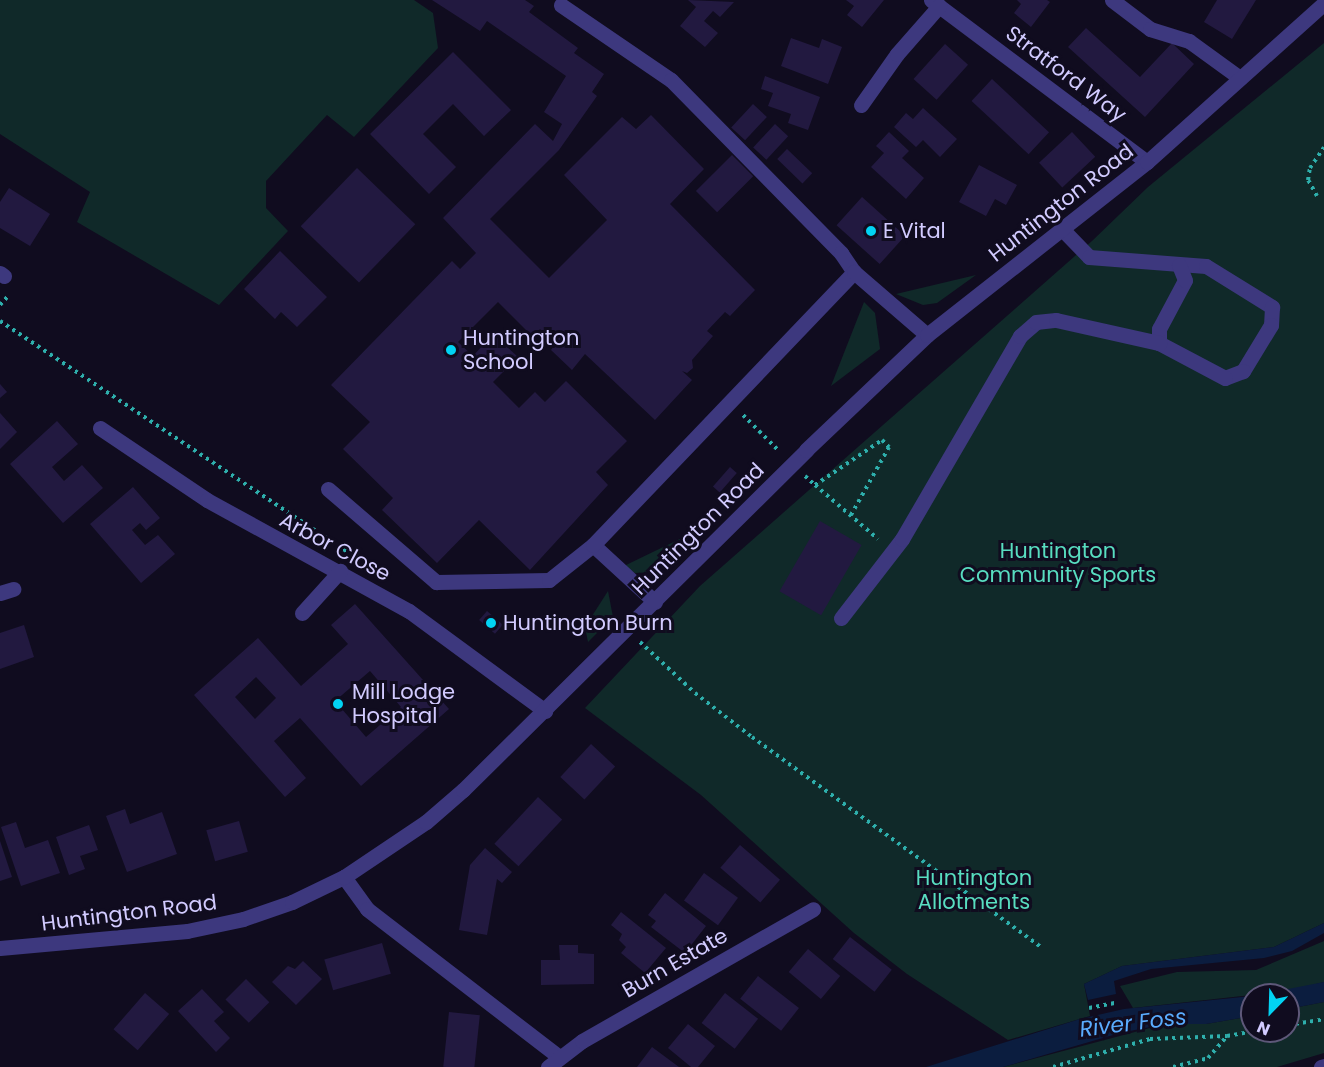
<!DOCTYPE html>
<style>
body{margin:0}
#map{position:relative;width:1324px;height:1067px;overflow:hidden;background:#100c1f;font-family:Poppins,sans-serif}
div>[style]{position:absolute}
.green>*{inset:0;background:#102929}
.water>*{inset:0;background:#0b1d3f}
.building>*{inset:0;background:#221940;transform-origin:0 0}
.path>*{height:4px;margin-top:-2px;transform-origin:0;background:repeating-linear-gradient(90deg,#2eafac 0 3px,transparent 0 7.5px)}
.minor>*{height:15px;margin:-7.5px;padding:0 7.5px;transform-origin:7.5px;border-radius:7.5px;background:#3d387e}
.dots>*{width:16px;height:16px;translate:-50% -50%;box-sizing:border-box;border:3px solid #100c1f;border-radius:50%}
span{translate:-50% -50%;white-space:nowrap;text-align:center;line-height:1.15;-webkit-text-stroke:6px #100c1f;paint-order:stroke}
.street-label{font-size:21px;color:#d2cbff}
.poi-label{font-size:21px;color:#d2cbff}
.left{translate:0 -50%;text-align:left}
.park-label{font-size:21px;color:#58ddc0}
.water-label{font-size:22px;color:#5aacfe;font-style:italic}
.north{position:absolute;left:1240px;top:983px;width:60px;height:60px;box-sizing:border-box;background:#100c1f;border:2px solid #5e5879;border-radius:50%;rotate:203deg;font-size:16px;font-weight:700;line-height:24px;text-align:center;color:#d2cbff}
.north::after{content:'';display:block;margin:auto;width:21px;height:27px;background:#02d3f3;clip-path:polygon(50% 0,100% 100%,50% 72%,0 100%)}
</style>
<div id="map">
<div class="green">
<i style="clip-path:polygon(0 0,414px 0,433px 13px,438px 48px,354px 137px,327px 115px,266px 181px,266px 208px,288px 231px,219px 305px,77px 222px,90px 192px,0 134px)"></i>
<i style="clip-path:polygon(1324px 43px,1324px 923px,1274px 947px,1122px 966px,1084px 984px,1090px 1016px,1008px 1040px,907px 974px,854px 933px,701px 795px,585px 708px,700px 586px,1092px 241px,1148px 187px)"></i>
<i style="clip-path:polygon(976px 275px,937px 303px,923px 305px,896px 294px)"></i>
<i style="clip-path:polygon(864px 302px,875px 313px,880px 349px,831px 386px)"></i>
<i style="clip-path:polygon(688px 535px,653px 572px,635px 573px,624px 566px)"></i>
<i style="clip-path:polygon(608px 591px,613px 617px,588px 642px,585px 627px)"></i>
<i style="clip-path:polygon(1324px 941px,1324px 982px,1289px 991px,1133px 1008px,1120px 986px,1177px 972px,1256px 970px)"></i>
<i style="clip-path:polygon(1324px 1002px,1324px 1053px,1277px 1067px,1003px 1067px,1165px 1024px,1206px 1024px,1252px 1016px,1252px 1031px,1288px 1031px,1288px 1009px)"></i>
</div>
<div class="water">
<i style="clip-path:polygon(1324px 923px,1324px 933px,1292px 951px,1264px 958px,1151px 969px,1114px 981px,1116px 994px,1088px 1000px,1084px 984px,1122px 966px,1274px 947px)"></i>
<i style="clip-path:polygon(1324px 982px,1324px 1002px,1288px 1009px,1288px 995px,1257px 995px)"></i>
<i style="clip-path:polygon(1252px 996px,1252px 1016px,1206px 1024px,1165px 1024px,1120px 1033px,1003px 1067px,926px 1067px,1080px 1019px,1124px 1009px)"></i>
</div>
<div class="building">
<i style="clip-path:polygon(432px 0,525px 0,534px 6px,529px 12px,578px 48px,574px 53px,604px 74px,592px 92px,597px 96px,559px 150px,490px 219px,549px 278px,607px 220px,564px 175px,622px 117px,636px 129px,651px 115px,704px 169px,670px 204px,755px 290px,730px 316px,725px 312px,707px 331px,713px 336px,692px 360px,693px 368px,687px 373px,682px 371px,692px 380px,655px 420px,585px 354px,572px 370px,551px 350px,555px 344px,540px 329px,533px 337px,498px 302px,458px 342px,473px 356px,493px 334px,518px 357px,493px 382px,519px 408px,535px 392px,545px 402px,566px 381px,627px 441px,596px 472px,608px 485px,530px 570px,479px 520px,437px 563px,382px 510px,393px 498px,343px 449px,370px 422px,331px 385px,452px 261px,460px 269px,476px 253px,443px 218px,535px 124px,553px 141px,562px 124px,544px 112px,566px 76px,487px 21px,480px 31px)"></i>
<i style="clip-path:polygon(688px 0,734px 2px,720px 17px,713px 11px,704px 21px,718px 33px,705px 47px,680px 26px,696px 7px)"></i>
<i style="clip-path:polygon(846px 0,884px 0,862px 27px,847px 15px,854px 6px)"></i>
<i style="clip-path:polygon(1017px 0,1047px 0,1050px 2px,1031px 27px,1014px 13px,1021px 4px)"></i>
<i style="clip-path:polygon(1217px 0,1256px 0,1232px 39px,1204px 22px)"></i>
<i style="clip-path:polygon(1086px 28px,1140px 77px,1172px 43px,1194px 64px,1145px 117px,1068px 47px)"></i>
<i style="clip-path:polygon(791px 38px,819px 48px,822px 39px,842px 47px,828px 84px,781px 66px)"></i>
<i style="left:945px;top:44px;width:31px;height:47px;rotate:42deg"></i>
<i style="clip-path:polygon(453px 52px,511px 110px,484px 136px,453px 104px,423px 134px,456px 167px,429px 194px,370px 134px)"></i>
<i style="clip-path:polygon(765px 76px,820px 97px,808px 130px,788px 123px,791px 114px,768px 106px,773px 93px,761px 89px)"></i>
<i style="left:992px;top:79px;width:78px;height:30px;rotate:43deg"></i>
<i style="left:753px;top:104px;width:19px;height:32px;rotate:43deg"></i>
<i style="clip-path:polygon(923px 108px,957px 139px,940px 157px,923px 140px,916px 147px,894px 127px,906px 113px,913px 119px)"></i>
<i style="left:775px;top:124px;width:18px;height:32px;rotate:43deg"></i>
<i style="clip-path:polygon(889px 132px,909px 151px,902px 158px,924px 178px,906px 199px,871px 167px,884px 153px,876px 146px)"></i>
<i style="left:1072px;top:132px;width:34px;height:45px;rotate:47deg"></i>
<i style="left:787px;top:149px;width:35px;height:14px;rotate:44deg"></i>
<i style="left:732px;top:155px;width:30px;height:51px;rotate:45deg"></i>
<i style="clip-path:polygon(979px 165px,1017px 185px,1006px 205px,995px 199px,986px 216px,959px 202px)"></i>
<i style="left:357px;top:168px;width:81px;height:81px;rotate:44deg"></i>
<i style="clip-path:polygon(9px 188px,50px 214px,30px 246px,0 228px,0 202px)"></i>
<i style="left:862px;top:197px;width:58px;height:38px;rotate:42deg"></i>
<i style="clip-path:polygon(280px 251px,327px 297px,297px 327px,281px 312px,275px 319px,244px 289px)"></i>
<i style="clip-path:polygon(0 384px,7px 392px,0 398px)"></i>
<i style="clip-path:polygon(0 413px,17px 432px,0 449px)"></i>
<i style="clip-path:polygon(57px 421px,78px 444px,52px 467px,64px 481px,82px 465px,103px 488px,63px 523px,10px 464px)"></i>
<i style="left:730px;top:467px;width:9px;height:26px;rotate:41deg"></i>
<i style="clip-path:polygon(133px 487px,160px 518px,146px 530px,140px 523px,132px 530px,145px 545px,158px 535px,175px 554px,141px 583px,90px 524px)"></i>
<i style="left:820px;top:521px;width:48px;height:81px;rotate:30deg"></i>
<i style="clip-path:polygon(evenodd,355px 604px,449px 709px,361px 786px,300px 718px,274px 741px,306px 778px,285px 797px,194px 695px,258px 638px,301px 686px,348px 644px,331px 625px,355px 604px,370px 671px,401px 707px,366px 737px,335px 701px,370px 671px,355px 604px,256px 677px,276px 698px,255px 719px,235px 697px,256px 677px)"></i>
<i style="left:487px;top:611px;width:21px;height:12px;rotate:41deg"></i>
<i style="clip-path:polygon(24px 625px,34px 657px,0 669px,0 633px)"></i>
<i style="left:591px;top:744px;width:33px;height:45px;rotate:43deg"></i>
<i style="left:538px;top:797px;width:33px;height:64px;rotate:43deg"></i>
<i style="clip-path:polygon(125px 809px,130px 824px,162px 812px,177px 854px,127px 872px,106px 816px)"></i>
<i style="left:239px;top:821px;width:32px;height:34px;rotate:74deg"></i>
<i style="clip-path:polygon(16px 822px,25px 848px,48px 840px,60px 873px,21px 886px,1px 827px)"></i>
<i style="clip-path:polygon(89px 825px,98px 850px,80px 856px,85px 869px,69px 875px,56px 837px)"></i>
<i style="clip-path:polygon(0 841px,12px 877px,0 881px)"></i>
<i style="left:740px;top:845px;width:53px;height:30px;rotate:41deg"></i>
<i style="clip-path:polygon(485px 848px,512px 872px,502px 883px,497px 879px,487px 935px,459px 930px,470px 865px)"></i>
<i style="left:704px;top:873px;width:42px;height:34px;rotate:36deg"></i>
<i style="clip-path:polygon(665px 893px,706px 926px,685px 953px,651px 927px,656px 921px,648px 915px)"></i>
<i style="clip-path:polygon(621px 912px,666px 948px,645px 973px,621px 953px,626px 947px,619px 940px,622px 934px,611px 925px)"></i>
<i style="left:850px;top:937px;width:53px;height:28px;rotate:38deg"></i>
<i style="left:382px;top:943px;width:32px;height:60px;rotate:74deg"></i>
<i style="clip-path:polygon(559px 945px,578px 945px,578px 953px,594px 954px,594px 984px,541px 985px,541px 960px,560px 960px)"></i>
<i style="left:808px;top:949px;width:42px;height:30px;rotate:40deg"></i>
<i style="clip-path:polygon(303px 961px,322px 979px,296px 1005px,272px 982px,288px 966px,295px 969px)"></i>
<i style="left:758px;top:976px;width:52px;height:29px;rotate:38deg"></i>
<i style="left:246px;top:979px;width:33px;height:29px;rotate:45deg"></i>
<i style="clip-path:polygon(202px 989px,224px 1012px,214px 1021px,230px 1038px,216px 1052px,178px 1011px)"></i>
<i style="left:145px;top:993px;width:32px;height:48px;rotate:41deg"></i>
<i style="left:725px;top:993px;width:42px;height:38px;rotate:38deg"></i>
<i style="left:449px;top:1012px;width:31px;height:55px;rotate:6deg"></i>
<i style="clip-path:polygon(688px 1024px,715px 1046px,698px 1067px,691px 1067px,668px 1048px)"></i>
<i style="clip-path:polygon(652px 1047px,679px 1067px,637px 1067px)"></i>
</div>
<div class="path">
<i style="left:1317px;top:196px;width:18px;rotate:-119deg"></i>
<i style="left:1308px;top:180px;width:12px;rotate:-81deg"></i>
<i style="left:1310px;top:168px;width:25px;rotate:-56deg"></i>
<i style="left:0;top:305px;width:13px;rotate:-48deg"></i>
<i style="left:0;top:321px;width:419px;rotate:33.6deg"></i>
<i style="left:743px;top:415px;width:52px;rotate:45deg"></i>
<i style="left:805px;top:476px;width:13px;rotate:42deg"></i>
<i style="left:815px;top:485px;width:81px;rotate:-33.9deg"></i>
<i style="left:882px;top:440px;width:10px;rotate:45deg"></i>
<i style="left:889px;top:447px;width:78px;rotate:119.2deg"></i>
<i style="left:815px;top:485px;width:83px;rotate:40.6deg"></i>
<i style="left:640px;top:642px;width:75px;rotate:42.8deg"></i>
<i style="left:695px;top:693px;width:72px;rotate:37.7deg"></i>
<i style="left:752px;top:737px;width:359px;rotate:36deg"></i>
<i style="left:1089px;top:1008px;width:26px;rotate:-11deg"></i>
<i style="left:1288px;top:1025px;width:36px;rotate:-9deg"></i>
<i style="left:1053px;top:1067px;width:101px;rotate:-16.1deg"></i>
<i style="left:1150px;top:1039px;width:77px;rotate:-2.2deg"></i>
<i style="left:1173px;top:1067px;width:36px;rotate:-14deg"></i>
<i style="left:1208px;top:1058px;width:29px;rotate:-49deg"></i>
<i style="left:1227px;top:1036px;width:28px;rotate:-10deg"></i>
</div>
<div class="minor">
<i style="left:931px;top:0;width:270px;rotate:36.9deg"></i>
<i style="left:1112px;top:0;width:48px;rotate:37.3deg"></i>
<i style="left:1150px;top:29px;width:41px;rotate:17.1deg"></i>
<i style="left:1189px;top:41px;width:63px;rotate:36deg"></i>
<i style="left:561px;top:5px;width:133px;rotate:34.3deg"></i>
<i style="left:671px;top:80px;width:243px;rotate:45.5deg"></i>
<i style="left:841px;top:253px;width:23px;rotate:56deg"></i>
<i style="left:861px;top:105px;width:62px;rotate:-54.8deg"></i>
<i style="left:897px;top:54px;width:64px;rotate:-48.8deg"></i>
<i style="left:1062px;top:229px;width:39px;rotate:46deg"></i>
<i style="left:1089px;top:257px;width:117px;rotate:4.4deg"></i>
<i style="left:1206px;top:266px;width:78px;rotate:31.8deg"></i>
<i style="left:1272px;top:307px;width:18px;rotate:93deg"></i>
<i style="left:1271px;top:325px;width:54px;rotate:121.3deg"></i>
<i style="left:1243px;top:371px;width:19px;rotate:159deg"></i>
<i style="left:1225px;top:378px;width:75px;rotate:-152.1deg"></i>
<i style="left:1159px;top:343px;width:14px;rotate:-90deg"></i>
<i style="left:1159px;top:329px;width:55px;rotate:-62deg"></i>
<i style="left:1185px;top:280px;width:16px;rotate:-112deg"></i>
<i style="left:0;top:273px;width:5px;rotate:37deg"></i>
<i style="left:100px;top:428px;width:129px;rotate:33.9deg"></i>
<i style="left:207px;top:500px;width:230px;rotate:28.8deg"></i>
<i style="left:409px;top:611px;width:169px;rotate:36.3deg"></i>
<i style="left:328px;top:489px;width:143px;rotate:40.7deg"></i>
<i style="left:436px;top:582px;width:113px;rotate:-1deg"></i>
<i style="left:549px;top:580px;width:56px;rotate:-38.5deg"></i>
<i style="left:0;top:593px;width:14px;rotate:-17deg"></i>
<i style="left:655px;top:602px;width:84px;rotate:-137.4deg"></i>
<i style="left:593px;top:545px;width:378px;rotate:-46.3deg"></i>
<i style="left:854px;top:272px;width:96px;rotate:40.8deg"></i>
<i style="left:302px;top:613px;width:57px;rotate:-47.9deg"></i>
<i style="left:841px;top:618px;width:100px;rotate:-52.3deg"></i>
<i style="left:902px;top:539px;width:235px;rotate:-59.8deg"></i>
<i style="left:1020px;top:336px;width:21px;rotate:-41deg"></i>
<i style="left:1036px;top:322px;width:20px;rotate:-6deg"></i>
<i style="left:1056px;top:320px;width:106px;rotate:12.6deg"></i>
<i style="left:344px;top:877px;width:39px;rotate:54deg"></i>
<i style="left:367px;top:909px;width:241px;rotate:37.6deg"></i>
<i style="left:0;top:948px;width:188px;rotate:-5.2deg"></i>
<i style="left:187px;top:931px;width:57px;rotate:-12.1deg"></i>
<i style="left:243px;top:919px;width:52px;rotate:-19.1deg"></i>
<i style="left:292px;top:902px;width:58px;rotate:-25.7deg"></i>
<i style="left:344px;top:877px;width:99px;rotate:-33.9deg"></i>
<i style="left:426px;top:822px;width:49px;rotate:-40.9deg"></i>
<i style="left:463px;top:790px;width:483px;rotate:-44.7deg"></i>
<i style="left:806px;top:450px;width:167px;rotate:-43.5deg"></i>
<i style="left:927px;top:335px;width:280px;rotate:-38.2deg"></i>
<i style="left:1147px;top:162px;width:238px;rotate:-41.9deg"></i>
<i style="left:548px;top:1067px;width:43px;rotate:-37.4deg"></i>
<i style="left:582px;top:1041px;width:266px;rotate:-29.7deg"></i>
<i style="left:1321px;top:1067px;width:3px;rotate:-18deg"></i>
</div>
<div class="dots">
<i style="left:871px;top:231px;background:#02d3f3"></i>
<i style="left:451px;top:350px;background:#02d3f3"></i>
<i style="left:491px;top:623px;background:#02d3f3"></i>
<i style="left:338px;top:704px;background:#02d3f3"></i>
</div>
<div class="street-label">
<span style="left:1066px;top:74px;rotate:37deg">Stratford Way</span>
<span style="left:1061px;top:203px;rotate:-38deg">Huntington Road</span>
<span style="left:698px;top:529px;rotate:-45deg">Huntington Road</span>
<span style="left:335px;top:547px;rotate:28deg">Arbor Close</span>
<span style="left:129px;top:913px;rotate:-7deg">Huntington Road</span>
<span style="left:675px;top:963px;rotate:-30deg">Burn Estate</span>
</div>
<div class="poi-label">
<span class="left" style="left:883px;top:231px">E Vital</span>
<span class="left" style="left:463px;top:350px">Huntington<br>School</span>
<span class="left" style="left:503px;top:623px">Huntington Burn</span>
<span class="left" style="left:352px;top:704px">Mill Lodge<br>Hospital</span>
</div>
<div class="park-label">
<span style="left:1058px;top:563px">Huntington<br>Community Sports</span>
<span style="left:974px;top:890px">Huntington<br>Allotments</span>
</div>
<div class="water-label">
<span style="left:1133px;top:1023px;rotate:-7deg">River Foss</span>
</div>
<div class="north">N</div>
</div>
